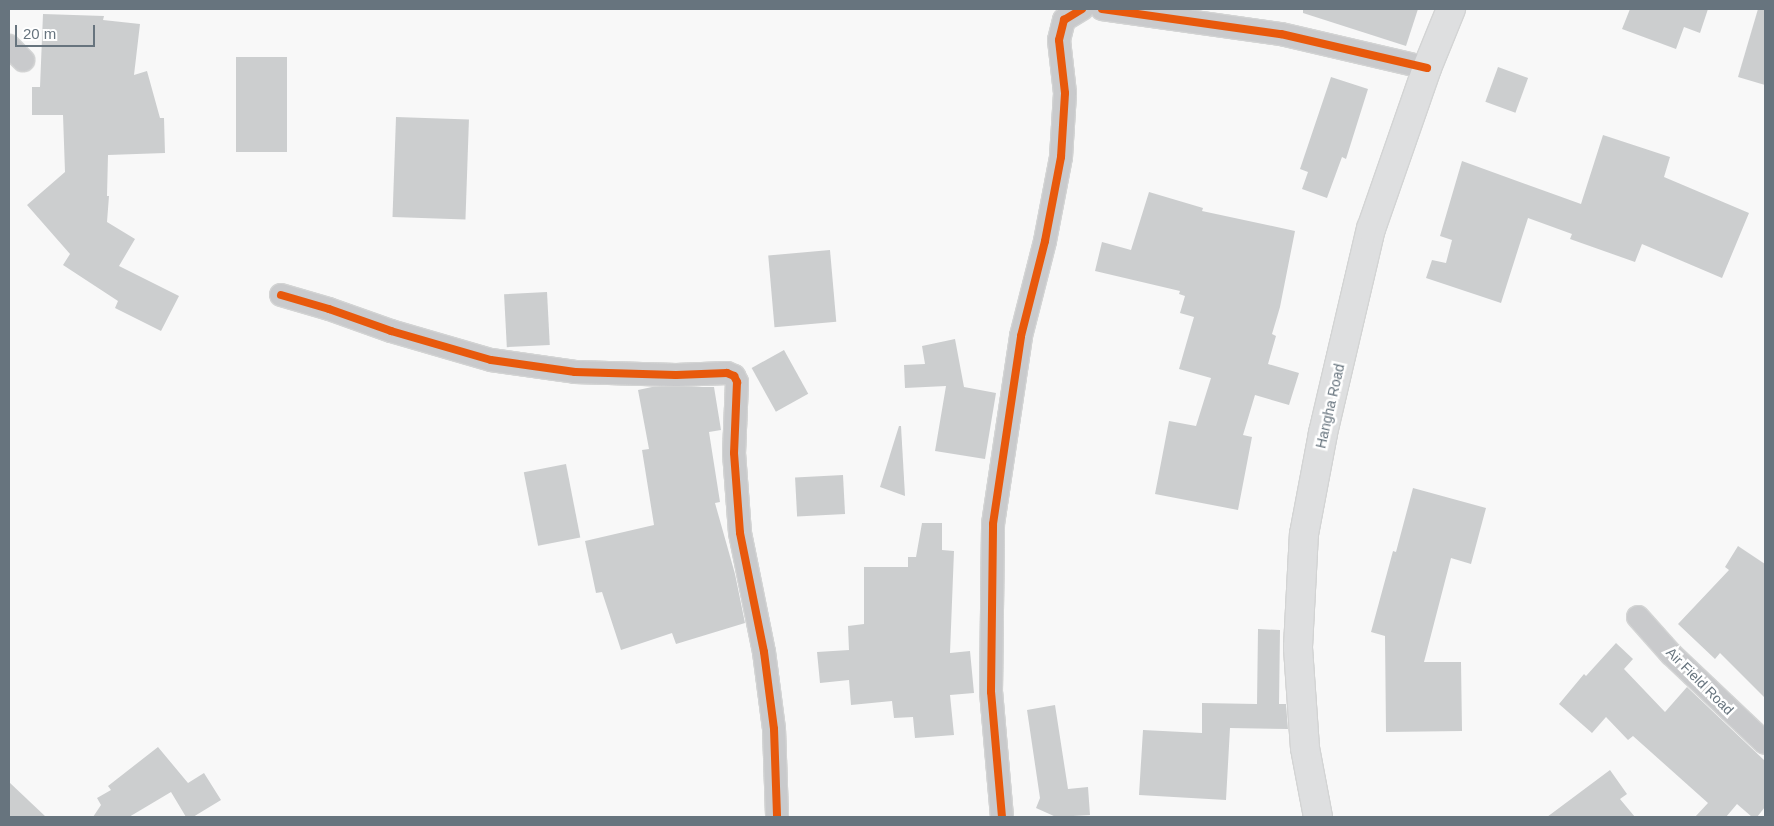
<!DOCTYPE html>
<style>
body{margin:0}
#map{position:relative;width:1774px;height:826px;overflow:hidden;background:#f8f8f8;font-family:Arial,sans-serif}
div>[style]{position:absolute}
.building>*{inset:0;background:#cccecf;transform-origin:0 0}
.roads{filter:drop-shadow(1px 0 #d3d4d4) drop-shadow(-1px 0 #d3d4d4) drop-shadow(0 1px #d3d4d4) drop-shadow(0 -1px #d3d4d4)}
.minor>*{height:22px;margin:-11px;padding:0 11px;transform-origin:11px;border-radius:11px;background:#c9cacc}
.trunk>*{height:28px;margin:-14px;padding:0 14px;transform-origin:14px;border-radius:14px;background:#dedfe0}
.cycleway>*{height:8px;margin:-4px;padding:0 4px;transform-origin:4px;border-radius:4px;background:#e8590c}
span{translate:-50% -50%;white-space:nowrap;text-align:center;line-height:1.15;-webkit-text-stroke:5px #fff;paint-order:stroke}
.street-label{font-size:14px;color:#67747e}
.frame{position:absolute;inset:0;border:10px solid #67747e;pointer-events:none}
.scale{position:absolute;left:15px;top:25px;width:80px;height:22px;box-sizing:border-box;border:2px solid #67747e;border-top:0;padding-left:6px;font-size:15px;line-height:18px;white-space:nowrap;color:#67747e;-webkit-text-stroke:4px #fff;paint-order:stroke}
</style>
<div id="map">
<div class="building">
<i style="clip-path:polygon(1303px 9px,1418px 9px,1406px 46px,1303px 13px)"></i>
<i style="clip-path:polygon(1630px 9px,1708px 9px,1700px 33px,1684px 27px,1676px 49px,1622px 29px)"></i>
<i style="clip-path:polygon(1758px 9px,1765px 9px,1765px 85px,1738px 77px)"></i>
<i style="clip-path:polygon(43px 14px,104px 16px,103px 20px,140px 24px,134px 75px,147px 71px,160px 118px,164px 118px,165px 153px,108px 155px,107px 196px,109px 196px,107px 222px,135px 239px,119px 266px,179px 296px,161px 331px,115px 308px,118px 301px,63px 265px,70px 254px,27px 205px,65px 172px,63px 115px,32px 115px,32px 87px,40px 87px)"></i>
<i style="left:287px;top:57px;width:95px;height:51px;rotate:90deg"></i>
<i style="left:1498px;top:67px;width:32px;height:37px;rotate:20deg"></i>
<i style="clip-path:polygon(1331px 77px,1368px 89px,1346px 159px,1342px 157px,1327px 198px,1302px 189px,1308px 172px,1300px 169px)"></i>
<i style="left:396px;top:117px;width:73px;height:100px;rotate:2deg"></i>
<i style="clip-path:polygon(1603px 135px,1670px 157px,1664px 177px,1749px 213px,1722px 278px,1642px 244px,1635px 262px,1570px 239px,1572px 234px,1528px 218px,1501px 303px,1426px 278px,1432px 260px,1446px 263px,1452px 240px,1440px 236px,1462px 161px,1581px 204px)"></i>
<i style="clip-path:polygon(1149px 192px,1203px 208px,1202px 211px,1295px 231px,1280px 307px,1272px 334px,1276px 336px,1268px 364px,1299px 373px,1289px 405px,1255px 395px,1243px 435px,1252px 437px,1238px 510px,1155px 494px,1169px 421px,1196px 426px,1211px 378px,1179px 369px,1194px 317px,1180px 313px,1185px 296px,1179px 294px,1180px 291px,1095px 271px,1102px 242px,1131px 250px)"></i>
<i style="left:830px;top:250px;width:72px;height:62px;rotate:85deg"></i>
<i style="left:547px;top:292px;width:53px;height:43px;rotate:87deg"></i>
<i style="clip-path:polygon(955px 339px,964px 387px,996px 393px,985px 459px,935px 451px,946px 386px,905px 388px,904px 365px,925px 364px,922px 346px)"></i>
<i style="left:784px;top:350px;width:50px;height:37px;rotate:61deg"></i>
<i style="clip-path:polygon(652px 387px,714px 387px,721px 430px,709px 432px,720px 502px,715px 503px,735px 574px,745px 623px,676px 644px,672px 633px,621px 650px,602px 592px,596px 593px,585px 541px,654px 525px,642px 450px,649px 449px,638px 390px)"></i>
<i style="clip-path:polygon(899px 426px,901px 426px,905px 496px,880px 487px)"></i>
<i style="left:566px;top:464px;width:75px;height:43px;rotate:79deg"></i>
<i style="left:843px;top:475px;width:39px;height:48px;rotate:87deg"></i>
<i style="clip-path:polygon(1413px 488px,1486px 508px,1471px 564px,1451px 558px,1424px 662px,1461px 662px,1462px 731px,1386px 732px,1385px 636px,1371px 632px,1393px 551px,1396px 552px)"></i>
<i style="clip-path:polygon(922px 523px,942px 523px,942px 550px,954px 551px,950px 653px,970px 651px,974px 693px,950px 695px,954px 735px,915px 738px,913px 717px,894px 718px,892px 701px,851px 705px,849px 680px,820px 683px,817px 652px,849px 650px,848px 626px,864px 624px,864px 567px,908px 567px,908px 557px,916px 557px)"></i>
<i style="clip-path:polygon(1738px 546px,1765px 564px,1765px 698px,1720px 653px,1715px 659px,1678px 624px,1729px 570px,1725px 567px)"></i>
<i style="clip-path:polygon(1258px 629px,1280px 630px,1279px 704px,1286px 704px,1288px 729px,1230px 728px,1226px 800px,1139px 795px,1143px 730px,1202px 733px,1202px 703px,1257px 704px)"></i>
<i style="clip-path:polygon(1616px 643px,1633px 659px,1624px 669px,1665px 712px,1687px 687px,1765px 761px,1765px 807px,1757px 817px,1752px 817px,1737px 804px,1726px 817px,1695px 817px,1708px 803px,1633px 736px,1628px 740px,1606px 717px,1592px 733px,1559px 704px,1584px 674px,1586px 676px)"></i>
<i style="clip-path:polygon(1055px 705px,1068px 789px,1088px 787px,1090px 815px,1056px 817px,1036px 808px,1040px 798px,1027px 710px)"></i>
<i style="clip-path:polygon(158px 747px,188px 783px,204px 773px,221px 800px,193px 817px,186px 817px,171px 792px,129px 817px,93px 817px,101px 805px,97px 798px,111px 790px,108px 786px)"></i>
<i style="clip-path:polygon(1610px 770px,1627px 794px,1620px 799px,1635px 817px,1547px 817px)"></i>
<i style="clip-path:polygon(9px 782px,46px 817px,9px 817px)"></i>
</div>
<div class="roads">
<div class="minor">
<i style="left:1102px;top:9px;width:181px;rotate:8deg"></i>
<i style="left:1281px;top:34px;width:150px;rotate:13.1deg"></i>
<i style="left:9px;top:46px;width:20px;rotate:45deg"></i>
<i style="left:281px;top:295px;width:50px;rotate:16.3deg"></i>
<i style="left:329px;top:309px;width:66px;rotate:19.5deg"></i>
<i style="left:391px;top:331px;width:104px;rotate:16.2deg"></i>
<i style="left:491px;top:360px;width:85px;rotate:8.1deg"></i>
<i style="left:575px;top:372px;width:101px;rotate:1.7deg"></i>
<i style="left:676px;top:375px;width:51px;rotate:-2.2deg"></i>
<i style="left:727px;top:373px;width:8px;rotate:23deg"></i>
<i style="left:734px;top:376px;width:7px;rotate:63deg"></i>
<i style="left:737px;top:382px;width:71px;rotate:92.4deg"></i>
<i style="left:734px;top:453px;width:80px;rotate:85.7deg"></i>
<i style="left:740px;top:533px;width:121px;rotate:78.6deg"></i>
<i style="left:764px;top:652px;width:78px;rotate:82.6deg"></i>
<i style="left:774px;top:729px;width:88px;rotate:88deg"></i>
<i style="left:1638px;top:617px;width:50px;rotate:48.3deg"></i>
<i style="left:1671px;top:654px;width:129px;rotate:43.4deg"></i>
<i style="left:1002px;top:817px;width:125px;rotate:-95deg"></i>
<i style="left:991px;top:692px;width:168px;rotate:-89.3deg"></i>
<i style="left:993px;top:524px;width:190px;rotate:-81.5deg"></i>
<i style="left:1021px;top:336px;width:98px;rotate:-75.8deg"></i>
<i style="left:1045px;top:241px;width:86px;rotate:-79.2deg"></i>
<i style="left:1061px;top:157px;width:64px;rotate:-86.4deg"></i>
<i style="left:1065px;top:93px;width:53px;rotate:-96.5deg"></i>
<i style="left:1059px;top:40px;width:21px;rotate:-76deg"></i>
<i style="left:1064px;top:20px;width:21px;rotate:-31deg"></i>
</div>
<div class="trunk">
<i style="left:1318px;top:817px;width:70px;rotate:-100.7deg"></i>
<i style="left:1305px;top:748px;width:101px;rotate:-94deg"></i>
<i style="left:1298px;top:647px;width:113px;rotate:-87deg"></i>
<i style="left:1304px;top:534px;width:103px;rotate:-79.3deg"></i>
<i style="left:1323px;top:433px;width:210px;rotate:-76.8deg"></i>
<i style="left:1371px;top:229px;width:170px;rotate:-70.8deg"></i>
<i style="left:1427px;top:68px;width:64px;rotate:-67.9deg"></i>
</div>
</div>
<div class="cycleway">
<i style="left:1102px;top:9px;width:181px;rotate:8deg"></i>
<i style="left:1281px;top:34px;width:150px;rotate:13.1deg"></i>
<i style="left:281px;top:295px;width:50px;rotate:16.3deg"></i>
<i style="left:329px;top:309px;width:66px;rotate:19.5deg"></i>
<i style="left:391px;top:331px;width:104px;rotate:16.2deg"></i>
<i style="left:491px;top:360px;width:85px;rotate:8.1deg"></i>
<i style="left:575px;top:372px;width:101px;rotate:1.7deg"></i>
<i style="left:676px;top:375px;width:51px;rotate:-2.2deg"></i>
<i style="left:727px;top:373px;width:8px;rotate:23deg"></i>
<i style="left:734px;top:376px;width:7px;rotate:63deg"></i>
<i style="left:737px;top:382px;width:71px;rotate:92.4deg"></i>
<i style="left:734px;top:453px;width:80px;rotate:85.7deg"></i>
<i style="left:740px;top:533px;width:121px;rotate:78.6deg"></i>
<i style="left:764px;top:652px;width:78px;rotate:82.6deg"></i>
<i style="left:774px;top:729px;width:88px;rotate:88deg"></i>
<i style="left:1002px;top:817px;width:125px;rotate:-95deg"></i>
<i style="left:991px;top:692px;width:168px;rotate:-89.3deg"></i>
<i style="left:993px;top:524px;width:190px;rotate:-81.5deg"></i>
<i style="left:1021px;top:336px;width:98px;rotate:-75.8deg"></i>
<i style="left:1045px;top:241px;width:86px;rotate:-79.2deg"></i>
<i style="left:1061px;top:157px;width:64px;rotate:-86.4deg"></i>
<i style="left:1065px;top:93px;width:53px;rotate:-96.5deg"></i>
<i style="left:1059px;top:40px;width:21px;rotate:-76deg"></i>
<i style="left:1064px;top:20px;width:21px;rotate:-31deg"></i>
</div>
<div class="street-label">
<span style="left:1330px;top:406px;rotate:-77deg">Hangha Road</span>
<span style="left:1700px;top:681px;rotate:45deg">Air Field Road</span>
</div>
<div class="frame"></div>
<div class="scale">20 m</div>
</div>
